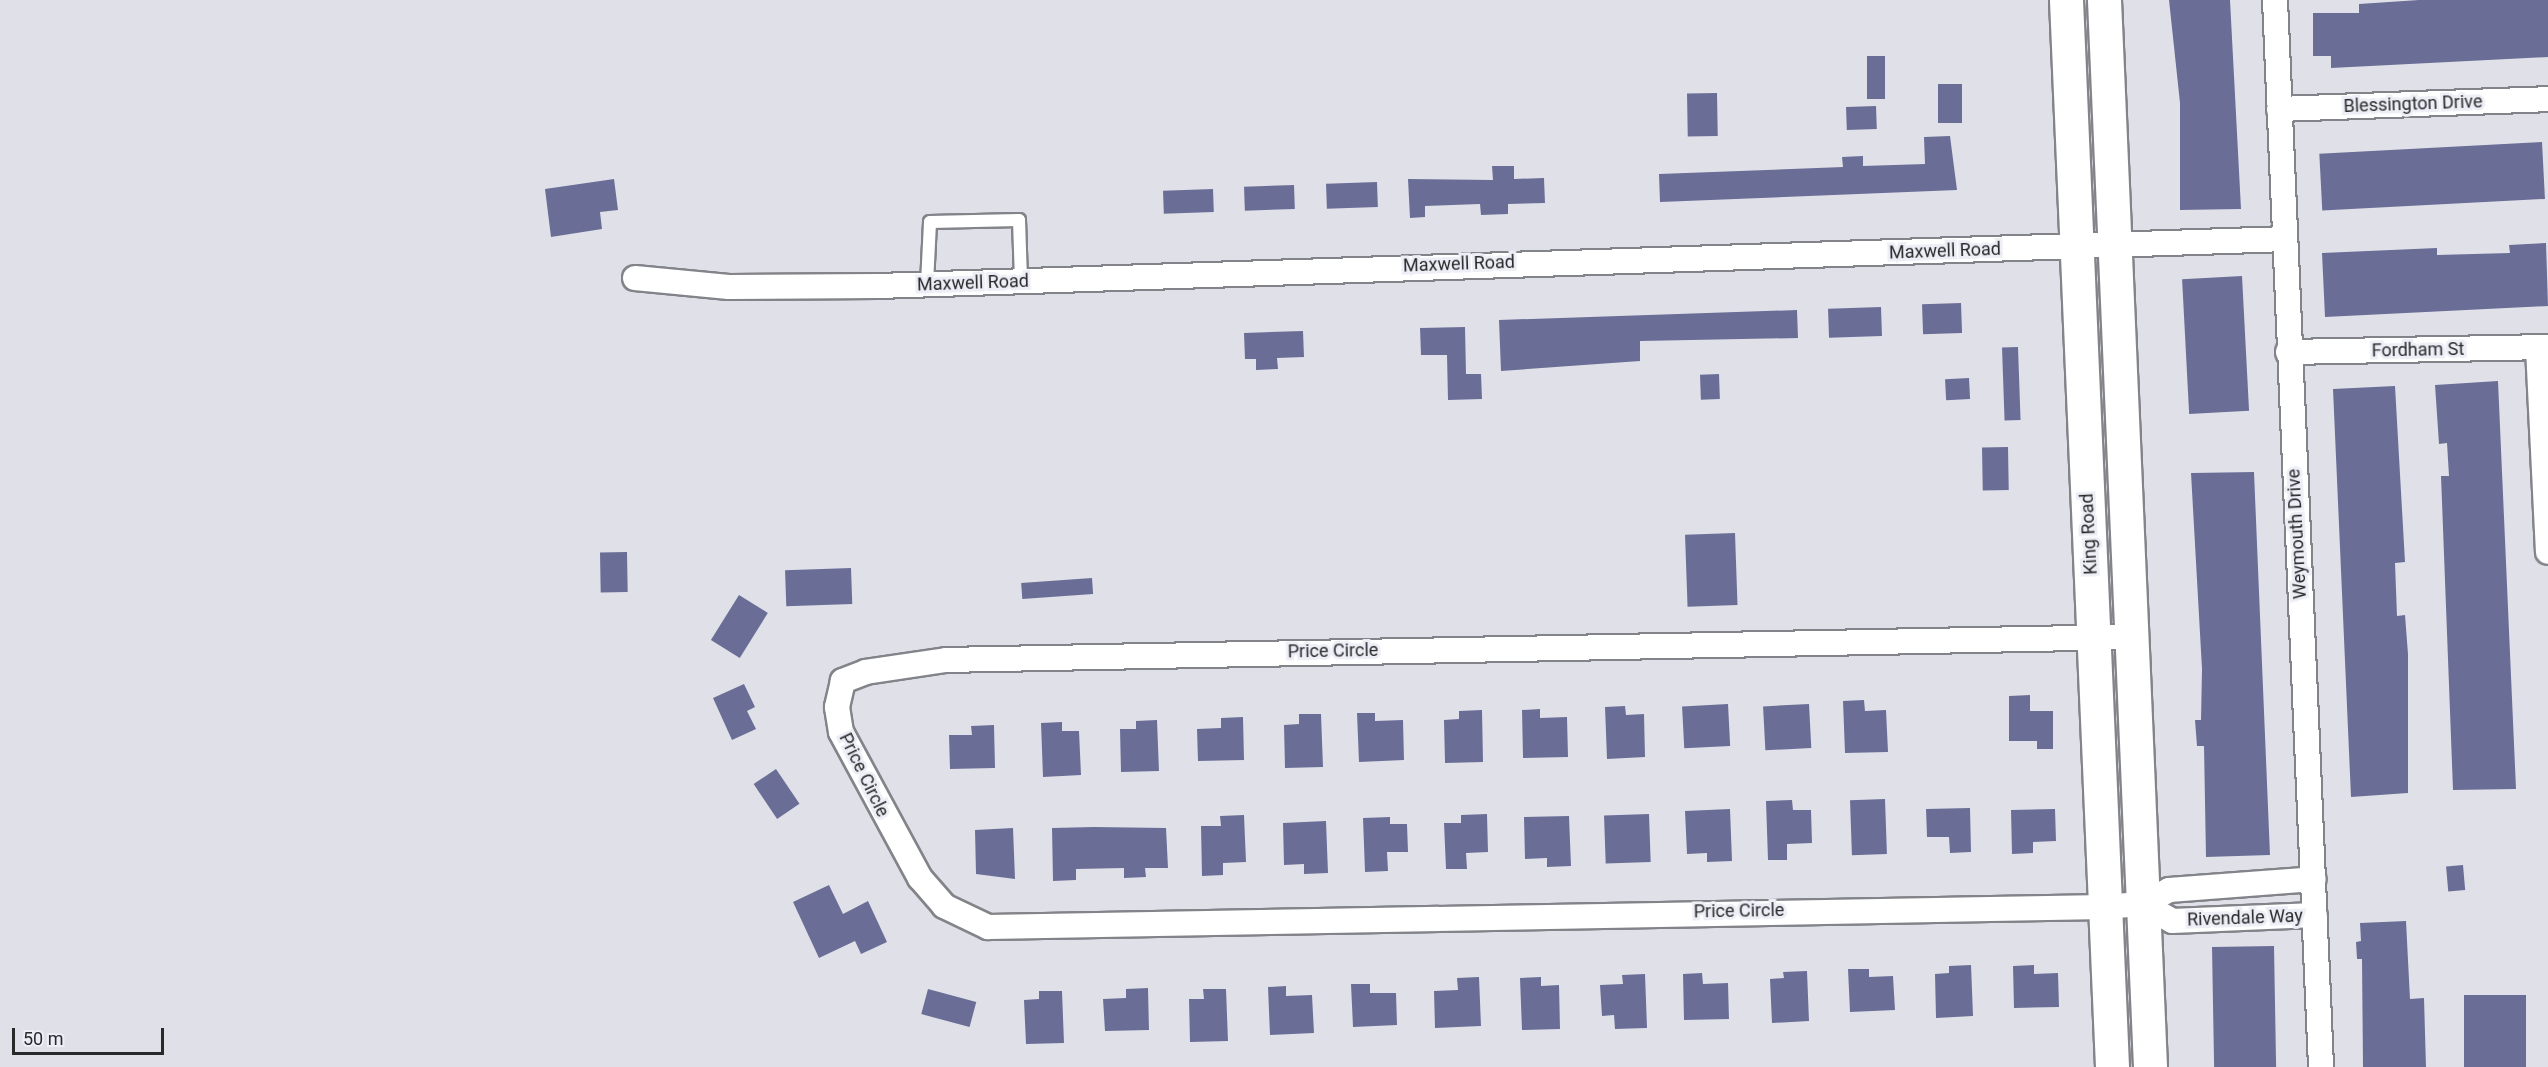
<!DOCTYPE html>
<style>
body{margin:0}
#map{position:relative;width:2548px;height:1067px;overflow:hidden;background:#e0e1e8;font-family:Roboto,sans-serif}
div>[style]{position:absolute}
.building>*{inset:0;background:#6a6e97;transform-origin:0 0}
.roads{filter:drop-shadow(2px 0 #83848a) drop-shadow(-2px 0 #83848a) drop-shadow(0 2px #83848a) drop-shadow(0 -2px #83848a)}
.lane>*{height:12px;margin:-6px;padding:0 6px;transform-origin:6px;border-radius:6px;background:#fff}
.street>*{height:24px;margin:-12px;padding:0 12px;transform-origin:12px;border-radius:12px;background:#fff}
.secondary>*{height:33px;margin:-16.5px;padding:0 16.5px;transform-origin:16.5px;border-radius:16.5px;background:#fff}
span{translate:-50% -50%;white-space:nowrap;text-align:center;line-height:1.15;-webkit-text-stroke:6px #edeef6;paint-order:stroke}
.street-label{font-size:18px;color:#29292c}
.scale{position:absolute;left:12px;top:1028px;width:152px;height:27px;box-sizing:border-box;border:3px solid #29292c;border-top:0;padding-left:8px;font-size:18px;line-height:21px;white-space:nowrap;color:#29292c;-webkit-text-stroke:4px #edeef6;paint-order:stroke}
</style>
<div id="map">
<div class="building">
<i style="clip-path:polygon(2169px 0,2230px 0,2241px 209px,2180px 210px,2180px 103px)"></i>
<i style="clip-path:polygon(2419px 0,2548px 0,2548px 57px,2331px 68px,2331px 56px,2313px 56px,2313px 13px,2359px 13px,2359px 4px)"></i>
<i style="left:1867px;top:56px;width:18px;height:43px"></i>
<i style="left:1938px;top:84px;width:24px;height:39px"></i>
<i style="left:1717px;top:93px;width:43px;height:30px;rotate:89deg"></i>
<i style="left:1876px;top:106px;width:23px;height:30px;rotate:88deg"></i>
<i style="clip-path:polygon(1950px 136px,1957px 190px,1660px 202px,1659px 174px,1843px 167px,1842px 157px,1863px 156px,1863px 166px,1925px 164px,1924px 137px)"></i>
<i style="left:2542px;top:142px;width:57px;height:223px;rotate:87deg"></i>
<i style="clip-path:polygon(1492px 166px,1514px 166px,1514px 179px,1544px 178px,1545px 203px,1508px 204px,1508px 214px,1481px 215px,1480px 204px,1425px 206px,1425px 217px,1410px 218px,1408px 179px,1493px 180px)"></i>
<i style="clip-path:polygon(614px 179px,618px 210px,600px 212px,602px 229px,551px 237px,545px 189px)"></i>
<i style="left:1377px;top:182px;width:25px;height:51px;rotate:88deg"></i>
<i style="left:1294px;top:185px;width:24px;height:50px;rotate:88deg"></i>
<i style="left:1213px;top:189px;width:23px;height:50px;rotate:88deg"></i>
<i style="clip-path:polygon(2546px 243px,2548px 306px,2325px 317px,2322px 253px,2437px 248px,2437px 255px,2510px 253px,2509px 245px)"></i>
<i style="left:2242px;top:276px;width:135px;height:60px;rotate:87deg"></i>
<i style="left:1961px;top:303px;width:30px;height:39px;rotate:88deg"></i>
<i style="left:1881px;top:307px;width:29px;height:53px;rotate:88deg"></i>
<i style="clip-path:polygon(1797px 310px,1798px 338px,1640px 341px,1640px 361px,1501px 371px,1499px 320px)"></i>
<i style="clip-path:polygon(1465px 327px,1466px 374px,1481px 374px,1482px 399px,1448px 400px,1447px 355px,1421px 355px,1420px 328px)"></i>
<i style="clip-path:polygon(1303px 331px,1304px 357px,1277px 358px,1278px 369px,1256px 370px,1256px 359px,1245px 359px,1244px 333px)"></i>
<i style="left:2018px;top:347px;width:73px;height:16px;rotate:88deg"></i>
<i style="left:1719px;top:374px;width:25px;height:19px;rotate:88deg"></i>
<i style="left:1969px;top:378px;width:21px;height:24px;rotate:87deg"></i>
<i style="clip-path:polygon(2498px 381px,2516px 789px,2453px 790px,2441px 476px,2449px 476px,2447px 443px,2439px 444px,2435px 385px)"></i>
<i style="clip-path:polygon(2395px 386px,2405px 562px,2395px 563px,2397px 616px,2405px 615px,2408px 654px,2408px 793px,2351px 797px,2333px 389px)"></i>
<i style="left:2008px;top:447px;width:43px;height:26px;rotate:89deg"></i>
<i style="clip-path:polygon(2254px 472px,2270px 855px,2206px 857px,2204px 746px,2197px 746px,2195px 720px,2201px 720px,2202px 669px,2191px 473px)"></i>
<i style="left:1735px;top:533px;width:72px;height:50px;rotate:88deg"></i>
<i style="left:627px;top:552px;width:40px;height:27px;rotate:89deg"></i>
<i style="left:851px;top:568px;width:36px;height:66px;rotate:88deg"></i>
<i style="left:1092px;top:578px;width:16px;height:71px;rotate:86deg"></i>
<i style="left:739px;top:595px;width:34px;height:53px;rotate:32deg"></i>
<i style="clip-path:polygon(744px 684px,755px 707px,747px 711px,756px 729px,732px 740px,713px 698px)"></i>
<i style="clip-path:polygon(2030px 695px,2030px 711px,2053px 711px,2053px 749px,2037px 749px,2037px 741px,2009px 741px,2009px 696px)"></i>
<i style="clip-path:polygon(1864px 700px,1865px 711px,1886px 710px,1888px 752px,1845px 753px,1843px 701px)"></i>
<i style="left:1728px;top:704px;width:42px;height:46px;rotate:87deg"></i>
<i style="left:1809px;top:704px;width:44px;height:46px;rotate:87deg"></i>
<i style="clip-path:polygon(1625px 706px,1626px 715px,1644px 714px,1645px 757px,1607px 759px,1605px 707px)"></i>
<i style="clip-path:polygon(1540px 709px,1540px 718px,1567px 717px,1568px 757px,1523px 758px,1522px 710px)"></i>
<i style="clip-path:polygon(1482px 710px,1483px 762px,1445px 763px,1444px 720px,1459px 719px,1459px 711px)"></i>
<i style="clip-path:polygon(1357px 713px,1375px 713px,1375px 721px,1403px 720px,1404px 760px,1359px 762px)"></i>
<i style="clip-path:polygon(1299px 714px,1321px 714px,1323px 767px,1285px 768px,1284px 725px,1299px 724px)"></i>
<i style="clip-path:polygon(1243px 717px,1244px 760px,1198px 761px,1197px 729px,1221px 728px,1221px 718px)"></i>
<i style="clip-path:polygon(1157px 720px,1159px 771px,1121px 772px,1120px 729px,1136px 729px,1136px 721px)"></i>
<i style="clip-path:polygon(1062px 722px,1062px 731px,1079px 731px,1081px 775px,1043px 777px,1041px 723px)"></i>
<i style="clip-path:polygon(994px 725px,995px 768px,950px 769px,949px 735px,972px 735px,971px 726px)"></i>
<i style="left:776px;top:769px;width:42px;height:27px;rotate:56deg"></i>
<i style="left:1885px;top:799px;width:55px;height:35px;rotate:88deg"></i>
<i style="clip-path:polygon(1792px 800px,1793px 810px,1811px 810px,1812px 843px,1787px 844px,1787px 860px,1768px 860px,1766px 801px)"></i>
<i style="clip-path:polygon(1970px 808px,1971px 852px,1950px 853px,1949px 837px,1927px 837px,1926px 809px)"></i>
<i style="clip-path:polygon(1730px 809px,1732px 861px,1707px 862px,1707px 853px,1687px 854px,1685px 811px)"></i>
<i style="clip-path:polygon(2055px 809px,2056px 841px,2033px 842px,2033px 853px,2012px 854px,2011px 810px)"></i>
<i style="clip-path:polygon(1487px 814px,1488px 852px,1466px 853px,1467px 869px,1446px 869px,1444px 823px,1461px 823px,1461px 815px)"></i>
<i style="left:1649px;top:814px;width:48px;height:45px;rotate:88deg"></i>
<i style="clip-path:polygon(1244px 815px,1246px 862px,1223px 863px,1223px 875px,1202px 876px,1201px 826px,1221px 826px,1220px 816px)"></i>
<i style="clip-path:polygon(1569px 816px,1571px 866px,1547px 867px,1547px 858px,1525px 859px,1524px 817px)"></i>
<i style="clip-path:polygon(1390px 817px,1390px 824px,1407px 824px,1408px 852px,1387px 852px,1388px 871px,1365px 872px,1363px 818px)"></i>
<i style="clip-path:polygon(1326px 821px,1328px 873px,1304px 874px,1304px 864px,1284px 865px,1283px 823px)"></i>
<i style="clip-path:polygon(1094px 827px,1166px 828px,1168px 868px,1145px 868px,1146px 877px,1124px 878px,1124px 868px,1076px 869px,1076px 880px,1053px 881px,1052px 828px)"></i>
<i style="clip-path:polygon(1013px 828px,1015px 879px,976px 874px,975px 830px)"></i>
<i style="left:2463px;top:865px;width:25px;height:17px;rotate:85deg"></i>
<i style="clip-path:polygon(829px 885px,843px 914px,868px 901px,887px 942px,861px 954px,855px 941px,819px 958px,793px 902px)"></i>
<i style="clip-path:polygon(2406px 921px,2410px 999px,2424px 998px,2426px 1067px,2363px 1067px,2362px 959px,2357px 959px,2356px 942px,2361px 941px,2360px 923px)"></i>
<i style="left:2274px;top:946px;width:121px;height:62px;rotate:89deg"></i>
<i style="clip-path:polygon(1971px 965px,1973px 1016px,1936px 1018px,1935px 974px,1949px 973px,1949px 966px)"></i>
<i style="clip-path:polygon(2034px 965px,2034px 974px,2058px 973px,2059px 1007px,2014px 1008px,2013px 966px)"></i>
<i style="clip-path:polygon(1848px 969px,1869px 969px,1869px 977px,1893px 976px,1895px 1010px,1850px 1012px)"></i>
<i style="clip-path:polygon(1807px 971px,1809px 1021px,1772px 1023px,1770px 979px,1784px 978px,1783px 972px)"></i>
<i style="clip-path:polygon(1702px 973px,1703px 984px,1728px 983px,1729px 1019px,1684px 1020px,1683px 974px)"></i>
<i style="clip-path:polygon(1645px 974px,1647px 1028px,1615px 1029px,1614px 1015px,1602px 1016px,1600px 985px,1623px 984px,1622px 975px)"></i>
<i style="clip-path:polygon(1479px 977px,1481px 1026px,1435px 1028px,1434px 991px,1458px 990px,1457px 978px)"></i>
<i style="clip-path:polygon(1541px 977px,1541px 986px,1559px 985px,1560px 1029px,1522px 1030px,1520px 978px)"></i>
<i style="clip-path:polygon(1351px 984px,1370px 984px,1370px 993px,1396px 993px,1397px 1025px,1353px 1027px)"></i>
<i style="clip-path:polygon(1286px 986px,1286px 996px,1312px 995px,1314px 1033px,1270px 1035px,1268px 987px)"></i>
<i style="clip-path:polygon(1148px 988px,1149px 1030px,1105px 1031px,1103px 999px,1126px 998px,1126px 989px)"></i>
<i style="left:928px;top:989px;width:50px;height:26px;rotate:15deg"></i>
<i style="clip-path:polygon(1203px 989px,1226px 989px,1228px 1041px,1190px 1042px,1189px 999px,1204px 999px)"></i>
<i style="clip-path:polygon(1039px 991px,1062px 991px,1064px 1043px,1026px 1044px,1024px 1000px,1039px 999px)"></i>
<i style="left:2526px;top:995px;width:72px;height:62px;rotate:90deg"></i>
</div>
<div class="roads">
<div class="lane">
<i style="left:927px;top:284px;width:62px;rotate:-87.2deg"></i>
<i style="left:930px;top:222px;width:89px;rotate:-1.3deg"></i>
<i style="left:1019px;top:220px;width:61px;rotate:88.1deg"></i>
</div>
<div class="street">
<i style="left:2275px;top:0;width:1068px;rotate:87.53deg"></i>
<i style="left:2279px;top:109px;width:269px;rotate:-2.1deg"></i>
<i style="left:635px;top:278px;width:94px;rotate:5.5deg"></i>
<i style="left:729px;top:287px;width:149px;rotate:-0.4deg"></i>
<i style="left:878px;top:286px;width:1407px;rotate:-1.91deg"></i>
<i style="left:2538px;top:348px;width:204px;rotate:87.2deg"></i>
<i style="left:2288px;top:352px;width:260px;rotate:-1.1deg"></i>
<i style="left:2131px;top:637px;width:1185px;rotate:178.89deg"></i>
<i style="left:946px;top:660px;width:81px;rotate:171.5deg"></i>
<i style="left:866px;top:672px;width:25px;rotate:159deg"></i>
<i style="left:843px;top:681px;width:27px;rotate:103deg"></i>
<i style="left:837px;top:707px;width:25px;rotate:81deg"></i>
<i style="left:841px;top:732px;width:166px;rotate:61.6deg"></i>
<i style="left:920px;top:878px;width:37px;rotate:49deg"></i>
<i style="left:944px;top:906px;width:49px;rotate:25.5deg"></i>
<i style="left:988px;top:927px;width:1117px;rotate:-1.03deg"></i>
<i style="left:2105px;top:907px;width:38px;rotate:-5deg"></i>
<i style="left:2143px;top:904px;width:30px;rotate:-28deg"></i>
<i style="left:2169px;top:890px;width:145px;rotate:-4.3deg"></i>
<i style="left:2143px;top:904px;width:34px;rotate:30deg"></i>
<i style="left:2172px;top:921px;width:143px;rotate:-2.4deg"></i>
</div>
<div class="secondary">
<i style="left:2066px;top:0;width:1068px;rotate:87.53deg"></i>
<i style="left:2104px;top:0;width:1068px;rotate:87.53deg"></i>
</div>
</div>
<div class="street-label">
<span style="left:2413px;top:104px;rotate:-2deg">Blessington Drive</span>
<span style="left:1945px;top:251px;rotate:-2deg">Maxwell Road</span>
<span style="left:1459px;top:264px;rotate:-2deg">Maxwell Road</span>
<span style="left:973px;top:283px;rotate:-2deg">Maxwell Road</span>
<span style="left:2418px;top:350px;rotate:-1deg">Fordham St</span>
<span style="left:2089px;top:534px;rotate:-93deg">King Road</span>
<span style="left:2297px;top:534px;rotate:-93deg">Weymouth Drive</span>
<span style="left:1333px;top:651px;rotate:-1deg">Price Circle</span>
<span style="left:864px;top:775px;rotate:64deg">Price Circle</span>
<span style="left:1739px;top:911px;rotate:-1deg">Price Circle</span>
<span style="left:2245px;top:918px;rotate:-2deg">Rivendale Way</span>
</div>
<div class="scale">50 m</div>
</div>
